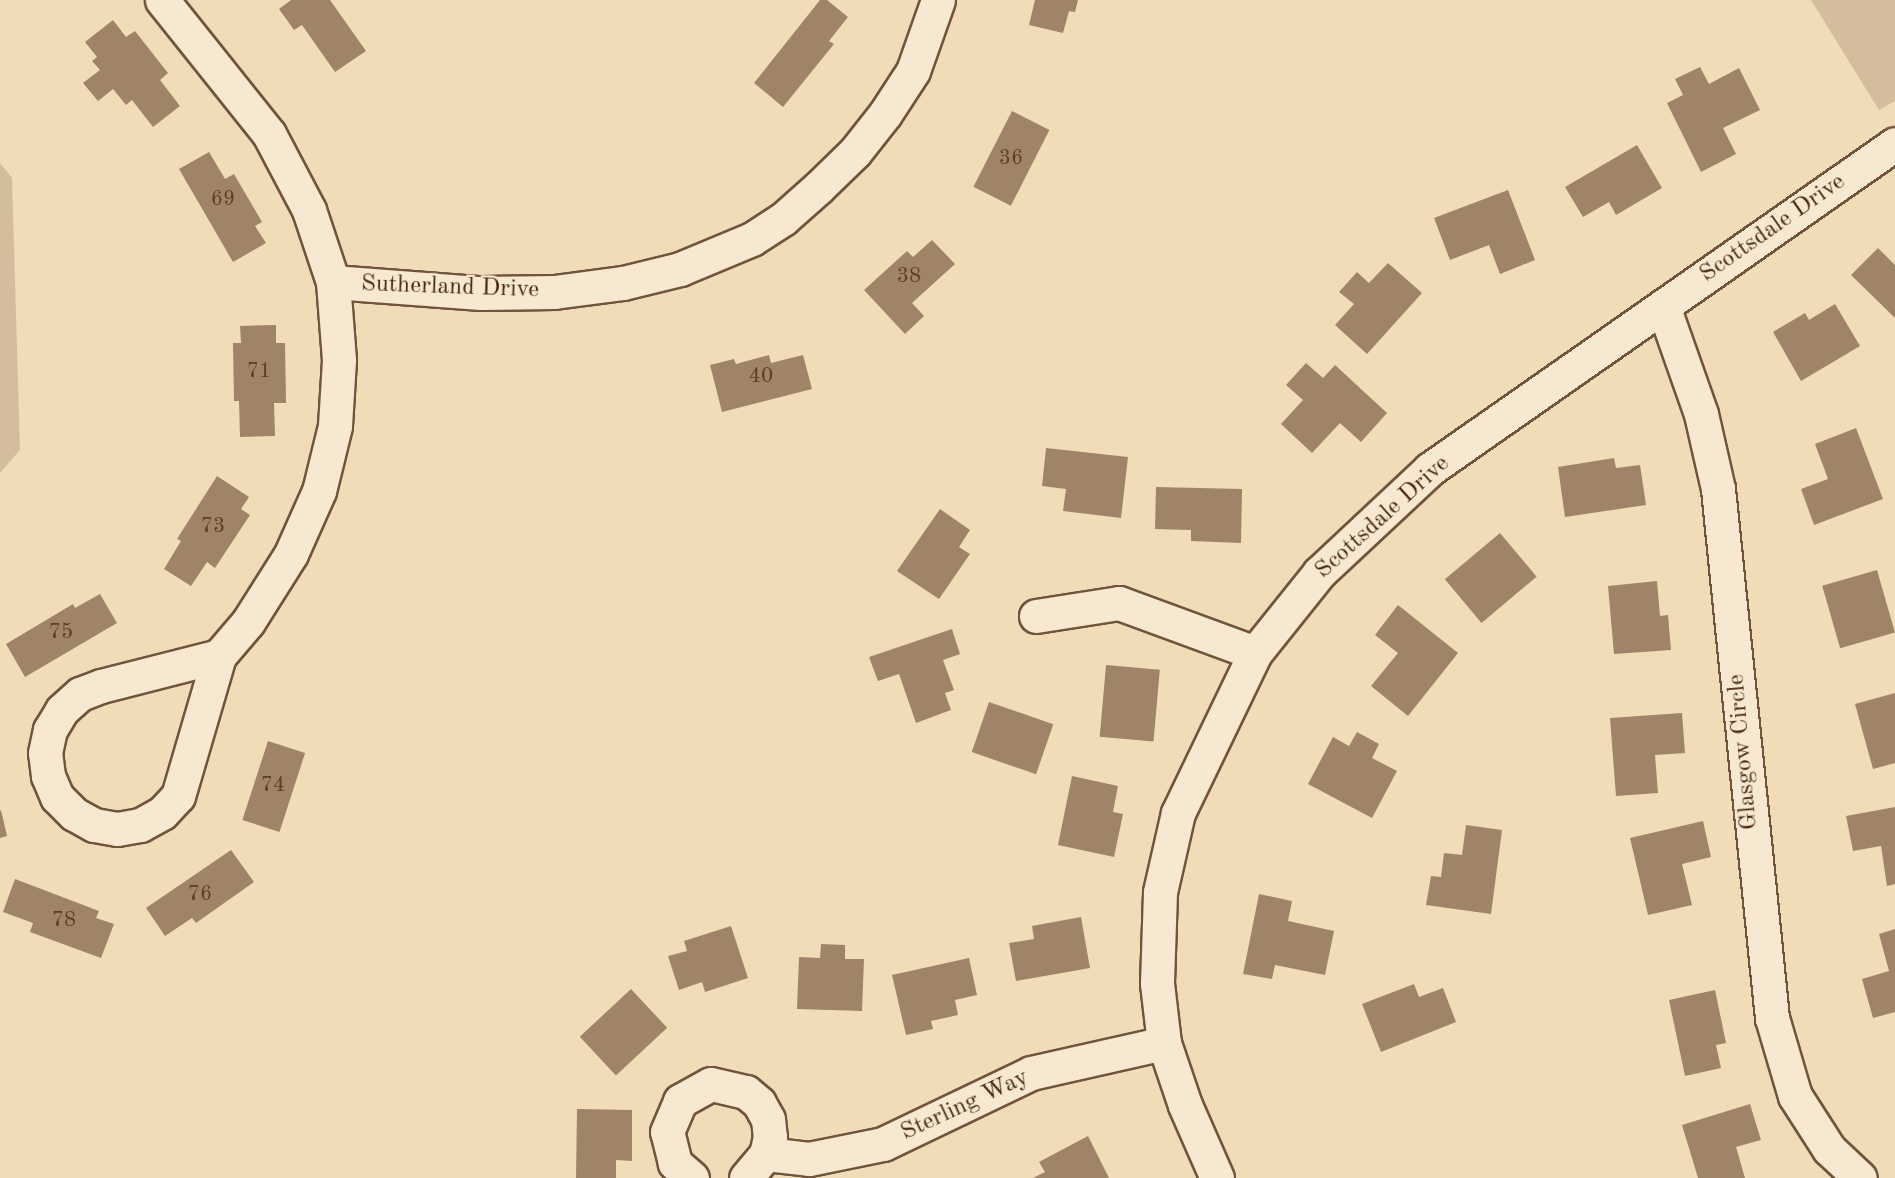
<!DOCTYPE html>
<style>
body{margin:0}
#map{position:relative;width:1895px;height:1178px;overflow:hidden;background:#f1dcb8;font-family:"Old Standard TT",serif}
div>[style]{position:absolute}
.green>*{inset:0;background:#d4bd9c}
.building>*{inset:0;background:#9f8468;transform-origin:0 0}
.roads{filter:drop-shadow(2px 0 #72533c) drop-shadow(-2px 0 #72533c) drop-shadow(0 2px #72533c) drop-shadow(0 -2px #72533c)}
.street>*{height:33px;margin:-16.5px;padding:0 16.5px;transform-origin:16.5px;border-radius:16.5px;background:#f6e8d1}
span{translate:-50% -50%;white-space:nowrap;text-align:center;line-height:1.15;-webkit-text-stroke:4.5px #f6e8d1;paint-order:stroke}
.number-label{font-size:21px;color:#5d3d28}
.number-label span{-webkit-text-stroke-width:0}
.street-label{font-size:24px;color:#472512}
</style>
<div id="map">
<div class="green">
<i style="clip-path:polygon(1811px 0,1895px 0,1895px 101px,1879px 110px)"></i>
<i style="clip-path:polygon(0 163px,12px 178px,20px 450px,0 473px)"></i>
</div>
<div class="building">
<i style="clip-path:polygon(291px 0,330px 0,366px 51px,335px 72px,302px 25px,294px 30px,279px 9px)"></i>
<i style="clip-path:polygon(820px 0,827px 0,848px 17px,829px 41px,834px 44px,783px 107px,754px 83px)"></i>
<i style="clip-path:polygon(1035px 0,1078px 0,1075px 12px,1069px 11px,1063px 33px,1029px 25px)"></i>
<i style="clip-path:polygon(113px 20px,126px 37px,135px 31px,168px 73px,160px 80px,180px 106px,153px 127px,132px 100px,126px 105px,113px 89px,98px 101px,83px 83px,100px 70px,92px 61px,97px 57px,85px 42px)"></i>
<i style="clip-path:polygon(1700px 67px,1709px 84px,1739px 68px,1760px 110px,1723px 128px,1736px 154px,1701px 172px,1667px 103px,1683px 95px,1675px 79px)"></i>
<i style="left:1012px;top:111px;width:42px;height:85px;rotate:27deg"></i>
<i style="clip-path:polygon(1637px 145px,1662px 188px,1616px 215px,1609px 202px,1583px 217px,1565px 187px)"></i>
<i style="clip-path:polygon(209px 152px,225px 179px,234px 174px,262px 222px,255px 226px,266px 243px,233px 262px,179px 169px)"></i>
<i style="clip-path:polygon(1508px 190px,1535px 260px,1500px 274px,1489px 245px,1450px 260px,1434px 218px)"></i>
<i style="clip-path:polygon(932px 240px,955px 264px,912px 303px,924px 316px,905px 334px,864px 290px,907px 251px,913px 257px)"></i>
<i style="clip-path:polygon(1878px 248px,1895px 265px,1895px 318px,1851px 275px)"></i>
<i style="clip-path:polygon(1388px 263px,1422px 293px,1367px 354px,1335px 325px,1354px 304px,1339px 292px,1357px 272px,1369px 283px)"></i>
<i style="clip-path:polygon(1835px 304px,1860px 346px,1801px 381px,1773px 332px,1805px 313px,1809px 320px)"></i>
<i style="clip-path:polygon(276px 325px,276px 343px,285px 343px,286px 403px,274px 403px,275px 436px,240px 437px,239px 401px,234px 401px,233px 343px,241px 343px,240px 326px)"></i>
<i style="clip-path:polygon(769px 355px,771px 363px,803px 355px,812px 389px,722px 412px,710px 365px,734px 359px,736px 364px)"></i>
<i style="clip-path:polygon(1306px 363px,1323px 378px,1335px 365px,1387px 413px,1361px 442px,1340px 423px,1312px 453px,1281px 424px,1303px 400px,1286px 385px)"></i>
<i style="clip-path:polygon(1856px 428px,1883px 499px,1814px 525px,1801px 489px,1828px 479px,1815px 444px)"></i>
<i style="clip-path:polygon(1046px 448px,1128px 457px,1121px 518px,1063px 511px,1066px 489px,1042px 486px)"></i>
<i style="clip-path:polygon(1614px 458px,1616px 468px,1640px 465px,1646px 505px,1565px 517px,1558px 467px)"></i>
<i style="clip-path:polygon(217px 476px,249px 497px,241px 509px,250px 515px,215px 568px,207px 562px,191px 586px,164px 569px,181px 541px,177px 539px)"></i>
<i style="clip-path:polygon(1156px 487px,1242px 489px,1241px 543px,1191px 541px,1191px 530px,1155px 529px)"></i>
<i style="clip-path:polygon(940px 509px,970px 530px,959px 547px,970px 554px,939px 599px,897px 571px)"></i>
<i style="left:1500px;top:533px;width:57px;height:72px;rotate:50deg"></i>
<i style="left:1877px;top:570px;width:65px;height:57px;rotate:74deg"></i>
<i style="clip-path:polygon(1657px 581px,1660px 616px,1668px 615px,1671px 650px,1614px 654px,1608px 586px)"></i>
<i style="clip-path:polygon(100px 594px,117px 623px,25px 677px,6px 644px,73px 604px,75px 608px)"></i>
<i style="clip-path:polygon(1398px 605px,1458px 653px,1408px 716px,1371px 686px,1398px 653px,1375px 635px)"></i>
<i style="clip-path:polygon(952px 629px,960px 654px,943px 660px,954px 690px,945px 693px,951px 710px,916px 723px,899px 674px,878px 681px,869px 657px)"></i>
<i style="left:1106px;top:665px;width:54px;height:72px;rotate:5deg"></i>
<i style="clip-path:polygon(1895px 693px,1895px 763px,1873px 769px,1855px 704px)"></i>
<i style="left:989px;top:702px;width:68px;height:53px;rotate:19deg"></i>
<i style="clip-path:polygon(1682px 713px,1685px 753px,1655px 755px,1658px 793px,1616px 796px,1610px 718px)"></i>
<i style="clip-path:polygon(1357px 732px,1379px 744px,1372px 758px,1397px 771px,1372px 818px,1308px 784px,1333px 737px,1349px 746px)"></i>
<i style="left:268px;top:741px;width:39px;height:83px;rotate:18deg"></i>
<i style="clip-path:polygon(1072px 776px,1118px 786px,1113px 812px,1123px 814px,1114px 857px,1058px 845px)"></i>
<i style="clip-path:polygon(1895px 807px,1895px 884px,1887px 886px,1881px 846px,1853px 851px,1846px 816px)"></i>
<i style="clip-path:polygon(1px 810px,7px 836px,0 838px,0 811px)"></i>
<i style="clip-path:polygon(1703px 821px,1711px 857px,1682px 864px,1692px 905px,1648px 915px,1630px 838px)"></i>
<i style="clip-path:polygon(1466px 825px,1502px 830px,1491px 914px,1426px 905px,1431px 876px,1441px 877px,1444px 853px,1462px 855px)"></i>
<i style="clip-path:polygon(231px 850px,254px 882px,196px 923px,192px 918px,165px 936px,146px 908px)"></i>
<i style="clip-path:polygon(15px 879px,99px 911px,96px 918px,114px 924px,101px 958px,30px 932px,33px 923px,3px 912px)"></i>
<i style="clip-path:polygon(1259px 894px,1292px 901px,1288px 921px,1334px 931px,1325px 975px,1275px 965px,1272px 979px,1243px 974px)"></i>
<i style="clip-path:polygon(1081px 917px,1090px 968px,1016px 981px,1009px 943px,1034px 939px,1032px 926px)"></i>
<i style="clip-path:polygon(731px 926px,748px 978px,705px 992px,702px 982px,679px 990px,668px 956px,687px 951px,684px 941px)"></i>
<i style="clip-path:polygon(1895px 929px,1895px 1012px,1873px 1018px,1862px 979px,1889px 971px,1879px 934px)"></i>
<i style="clip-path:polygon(821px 944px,845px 945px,845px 959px,864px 959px,862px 1011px,797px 1009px,799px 957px,820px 958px)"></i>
<i style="clip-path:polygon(969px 958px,977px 995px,955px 1000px,958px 1015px,931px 1021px,933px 1029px,906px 1035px,892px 975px)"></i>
<i style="clip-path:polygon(1414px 984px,1419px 997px,1443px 988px,1456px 1022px,1381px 1052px,1362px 1004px)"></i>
<i style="left:631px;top:989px;width:53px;height:70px;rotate:47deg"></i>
<i style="clip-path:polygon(1715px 990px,1726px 1043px,1716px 1045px,1721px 1068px,1685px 1076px,1669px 1000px)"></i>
<i style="clip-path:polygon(1750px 1104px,1761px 1140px,1736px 1147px,1745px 1178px,1698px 1178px,1682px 1125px)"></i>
<i style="clip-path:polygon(577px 1109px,632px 1110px,632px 1161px,616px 1160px,616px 1178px,576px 1178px)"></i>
<i style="clip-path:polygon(1088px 1136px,1109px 1178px,1033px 1178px,1045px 1172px,1039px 1162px)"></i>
</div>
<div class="roads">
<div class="street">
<i style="left:162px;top:0;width:171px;rotate:51.4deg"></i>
<i style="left:269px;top:134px;width:86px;rotate:62.2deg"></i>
<i style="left:309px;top:210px;width:76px;rotate:71.6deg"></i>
<i style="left:333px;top:282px;width:78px;rotate:85.6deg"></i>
<i style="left:339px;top:360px;width:66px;rotate:93.5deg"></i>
<i style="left:335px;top:426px;width:67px;rotate:103.8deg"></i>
<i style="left:319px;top:491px;width:69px;rotate:114deg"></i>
<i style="left:291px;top:554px;width:80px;rotate:122.3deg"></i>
<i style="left:248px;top:622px;width:45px;rotate:130.5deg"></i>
<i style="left:219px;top:656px;width:146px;rotate:106.3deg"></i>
<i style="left:178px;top:796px;width:23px;rotate:133deg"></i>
<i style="left:162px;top:813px;width:25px;rotate:151deg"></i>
<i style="left:140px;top:825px;width:23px;rotate:170deg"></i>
<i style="left:117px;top:829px;width:23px;rotate:-170deg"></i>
<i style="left:94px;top:825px;width:23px;rotate:-151deg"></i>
<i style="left:74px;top:814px;width:24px;rotate:-135deg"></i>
<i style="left:57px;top:797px;width:23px;rotate:-113deg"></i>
<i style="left:48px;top:776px;width:23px;rotate:-97deg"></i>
<i style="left:45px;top:753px;width:24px;rotate:-78deg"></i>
<i style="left:50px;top:730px;width:23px;rotate:-59deg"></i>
<i style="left:62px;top:710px;width:24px;rotate:-42deg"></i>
<i style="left:80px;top:694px;width:22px;rotate:-21deg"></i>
<i style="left:101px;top:686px;width:122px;rotate:-14.3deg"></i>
<i style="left:333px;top:282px;width:148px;rotate:4.3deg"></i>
<i style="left:481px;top:293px;width:73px;rotate:-0.8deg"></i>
<i style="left:554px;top:292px;width:70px;rotate:-7.4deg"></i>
<i style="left:623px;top:283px;width:59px;rotate:-13.8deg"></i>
<i style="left:680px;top:269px;width:78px;rotate:-22.6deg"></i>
<i style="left:752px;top:239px;width:37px;rotate:-33deg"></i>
<i style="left:783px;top:219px;width:48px;rotate:-41.6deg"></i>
<i style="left:819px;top:187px;width:50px;rotate:-44.2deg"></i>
<i style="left:855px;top:152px;width:48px;rotate:-51.7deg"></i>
<i style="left:885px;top:114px;width:51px;rotate:-56.9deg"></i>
<i style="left:913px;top:71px;width:75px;rotate:-70.6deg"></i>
<i style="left:1663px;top:306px;width:114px;rotate:70.6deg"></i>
<i style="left:1701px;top:414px;width:77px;rotate:77.2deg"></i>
<i style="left:1718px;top:489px;width:532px;rotate:84.17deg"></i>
<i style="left:1772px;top:1018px;width:81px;rotate:73.6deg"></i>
<i style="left:1795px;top:1096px;width:63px;rotate:57.3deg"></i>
<i style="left:1829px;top:1149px;width:42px;rotate:43.1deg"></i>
<i style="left:1036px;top:616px;width:84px;rotate:-8.9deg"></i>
<i style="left:1119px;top:603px;width:145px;rotate:20.2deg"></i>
<i style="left:766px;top:1154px;width:43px;rotate:6.6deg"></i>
<i style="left:809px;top:1159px;width:76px;rotate:-11.5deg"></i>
<i style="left:883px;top:1144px;width:164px;rotate:-25.6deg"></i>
<i style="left:1031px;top:1073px;width:136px;rotate:-12.7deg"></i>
<i style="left:692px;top:1178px;width:23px;rotate:-139deg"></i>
<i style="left:675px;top:1163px;width:32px;rotate:-104deg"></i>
<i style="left:667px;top:1132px;width:34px;rotate:-67deg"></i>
<i style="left:680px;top:1101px;width:35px;rotate:-29deg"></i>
<i style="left:711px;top:1084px;width:36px;rotate:13deg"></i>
<i style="left:746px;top:1092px;width:17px;rotate:40deg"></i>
<i style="left:759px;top:1103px;width:18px;rotate:61deg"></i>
<i style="left:768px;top:1119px;width:18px;rotate:84deg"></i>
<i style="left:770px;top:1137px;width:17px;rotate:103deg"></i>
<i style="left:766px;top:1154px;width:31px;rotate:130deg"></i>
<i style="left:1217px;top:1178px;width:80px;rotate:-113.7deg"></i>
<i style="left:1185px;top:1105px;width:65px;rotate:-108.7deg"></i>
<i style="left:1164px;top:1043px;width:60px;rotate:-96.7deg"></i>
<i style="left:1157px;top:983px;width:91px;rotate:-88.1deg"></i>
<i style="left:1160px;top:892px;width:81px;rotate:-77.2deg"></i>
<i style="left:1178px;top:813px;width:178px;rotate:-64.3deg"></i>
<i style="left:1255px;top:653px;width:102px;rotate:-51.3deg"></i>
<i style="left:1319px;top:573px;width:152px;rotate:-43.1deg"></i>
<i style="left:1430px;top:469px;width:567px;rotate:-34.95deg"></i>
</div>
</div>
<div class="number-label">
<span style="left:1011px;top:159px">36</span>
<span style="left:223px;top:200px">69</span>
<span style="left:909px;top:277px">38</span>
<span style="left:259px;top:372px">71</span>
<span style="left:761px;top:377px">40</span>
<span style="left:213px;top:527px">73</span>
<span style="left:61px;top:633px">75</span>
<span style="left:273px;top:786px">74</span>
<span style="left:200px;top:895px">76</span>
<span style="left:64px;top:921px">78</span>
</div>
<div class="street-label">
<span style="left:1773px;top:229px;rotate:-35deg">Scottsdale Drive</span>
<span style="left:450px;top:288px;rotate:2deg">Sutherland Drive</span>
<span style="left:1383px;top:518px;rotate:-42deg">Scottsdale Drive</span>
<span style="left:1744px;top:752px;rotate:-95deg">Glasgow Circle</span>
<span style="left:965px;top:1106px;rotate:-25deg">Sterling Way</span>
</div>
</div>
